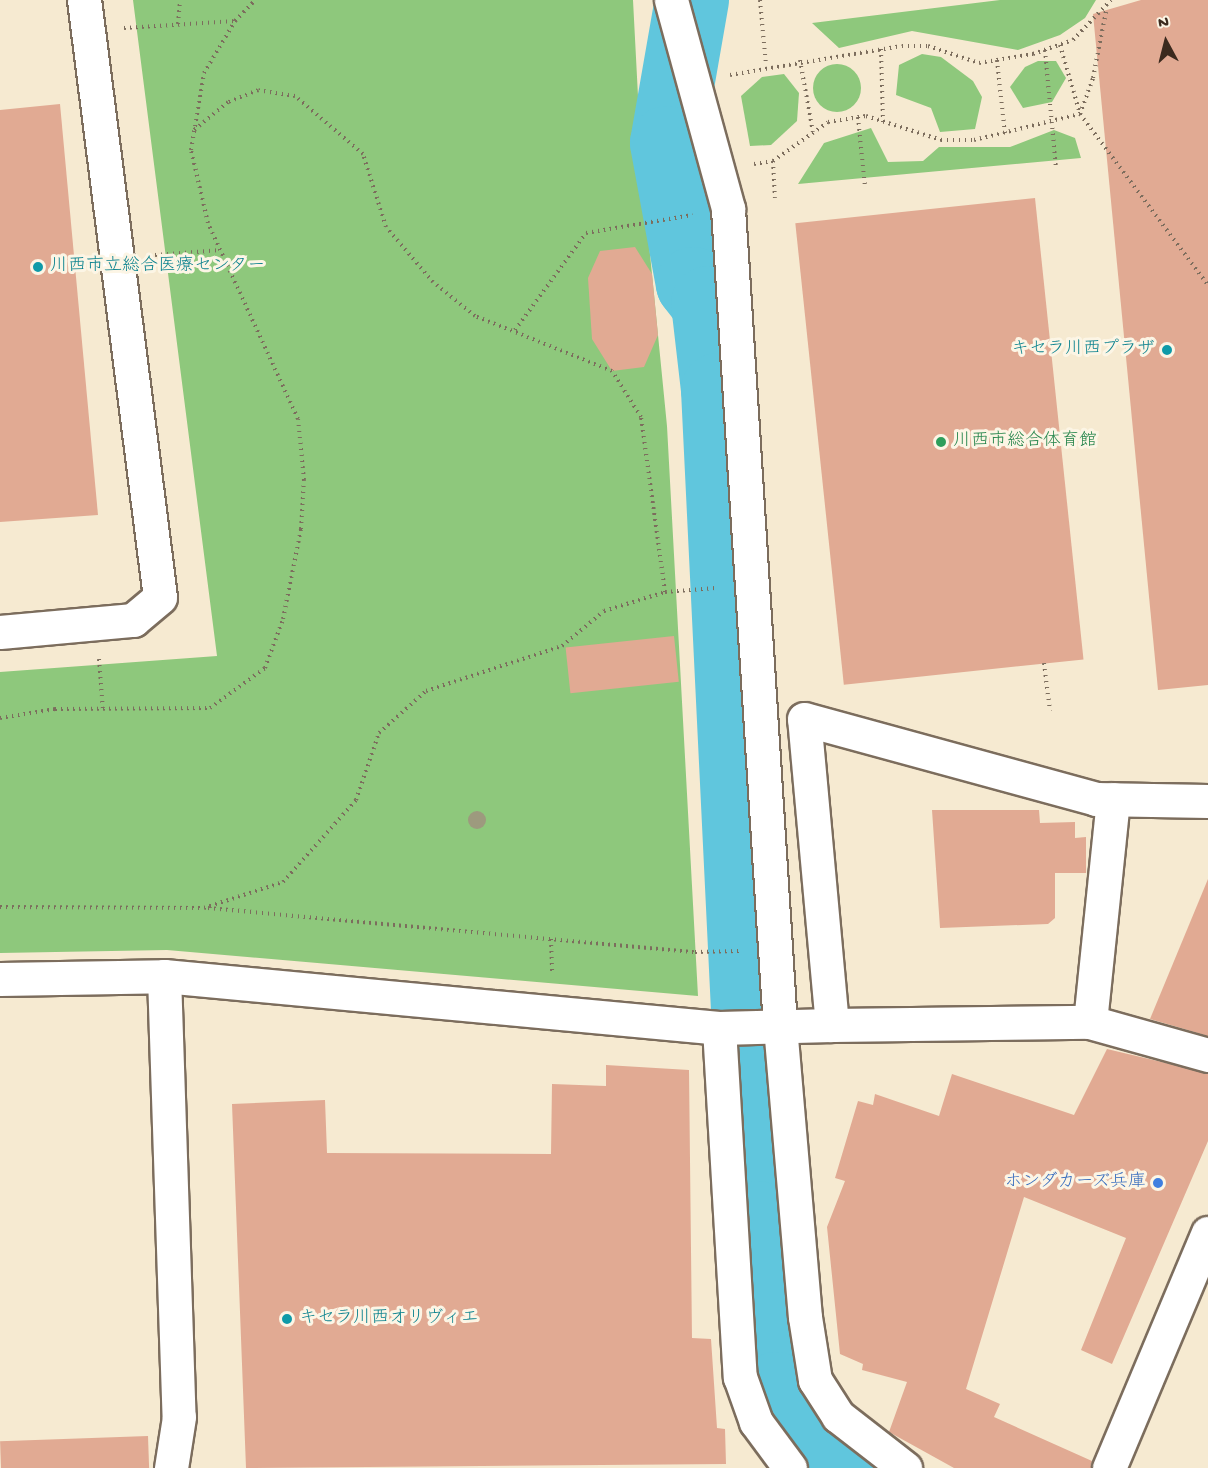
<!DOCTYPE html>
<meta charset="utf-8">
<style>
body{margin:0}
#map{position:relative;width:1208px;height:1468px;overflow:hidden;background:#f6ead1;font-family:"Gochi Hand","Klee One",sans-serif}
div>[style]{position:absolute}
.green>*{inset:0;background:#8ec87c}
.round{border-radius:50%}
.river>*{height:74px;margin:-37px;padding:0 37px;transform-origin:37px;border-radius:37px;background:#60c6dd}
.building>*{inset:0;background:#e1aa93;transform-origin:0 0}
.path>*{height:4px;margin-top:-2px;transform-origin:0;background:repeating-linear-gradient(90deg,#7c6d5d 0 1.5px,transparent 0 6px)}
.roads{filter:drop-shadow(2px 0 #7c6d5d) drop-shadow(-2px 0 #7c6d5d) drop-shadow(0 2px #7c6d5d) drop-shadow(0 -2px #7c6d5d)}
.minor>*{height:33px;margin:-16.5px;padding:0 16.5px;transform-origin:16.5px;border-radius:16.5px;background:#fff}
.trees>*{width:18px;height:18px;margin:-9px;border-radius:50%;background:#9d9a7e}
.dots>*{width:16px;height:16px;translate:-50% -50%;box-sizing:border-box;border:3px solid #fcf5e5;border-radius:50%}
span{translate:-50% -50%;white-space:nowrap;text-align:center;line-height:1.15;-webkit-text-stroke:6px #fcf5e5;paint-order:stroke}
.culture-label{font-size:18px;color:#0d838f}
.left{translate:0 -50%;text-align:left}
.right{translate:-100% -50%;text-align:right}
.leisure-label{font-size:18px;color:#27864d}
.shop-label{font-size:18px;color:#366cbe}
.north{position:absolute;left:1136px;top:12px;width:60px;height:60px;-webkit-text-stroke:4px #fcf5e5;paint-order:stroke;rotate:353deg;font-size:16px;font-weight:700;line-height:24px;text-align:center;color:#3b2a1e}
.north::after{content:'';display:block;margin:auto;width:21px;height:27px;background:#3b2a1e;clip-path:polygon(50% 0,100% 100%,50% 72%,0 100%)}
</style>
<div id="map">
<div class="green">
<i style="clip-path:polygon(133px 0,633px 0,642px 173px,667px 426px,698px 996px,167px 950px,0 953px,0 672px,217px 656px)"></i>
<i style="clip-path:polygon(1000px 0,1096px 0,1085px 18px,1060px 35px,1018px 50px,912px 31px,839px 48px,812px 23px)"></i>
<i style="clip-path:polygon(922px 54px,941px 57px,973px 81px,982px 97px,975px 129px,940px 132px,931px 108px,896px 95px,899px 65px)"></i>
<i style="clip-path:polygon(1038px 61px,1056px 61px,1066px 78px,1052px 102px,1023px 108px,1010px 87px,1025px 67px)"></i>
<i class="round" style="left:813px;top:64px;width:48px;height:48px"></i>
<i style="clip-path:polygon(784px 74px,799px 93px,797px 121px,771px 145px,750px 146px,741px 96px,762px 77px)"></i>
<i style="clip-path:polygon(871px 128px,888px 162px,923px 161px,939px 147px,1010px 147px,1054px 130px,1075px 138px,1081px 158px,798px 184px,824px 143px)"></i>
</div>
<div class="river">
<i style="left:692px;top:0;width:145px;rotate:99.9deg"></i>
<i style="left:667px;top:143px;width:143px;rotate:79.6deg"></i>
<i style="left:693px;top:284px;width:24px;rotate:52deg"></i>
<i style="left:708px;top:303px;width:88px;rotate:83.4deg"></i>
<i style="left:718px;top:390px;width:829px;rotate:87.23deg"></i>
<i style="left:758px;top:1218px;width:172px;rotate:84deg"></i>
<i style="left:776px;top:1389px;width:100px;rotate:51.9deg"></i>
</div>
<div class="building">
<i style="clip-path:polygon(1141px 0,1208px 0,1208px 685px,1158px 690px,1093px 14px)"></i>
<i style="clip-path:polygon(60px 104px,98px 515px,0 522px,0 110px)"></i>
<i style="left:1035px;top:198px;width:464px;height:241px;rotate:84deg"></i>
<i style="clip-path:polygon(635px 247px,652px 274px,658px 335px,644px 367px,612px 371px,592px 339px,588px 278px,600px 251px)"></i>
<i style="left:674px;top:636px;width:46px;height:109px;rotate:84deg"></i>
<i style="clip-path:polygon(932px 810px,1039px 810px,1040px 823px,1075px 822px,1075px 838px,1086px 837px,1086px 873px,1055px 873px,1055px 918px,1048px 924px,940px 928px)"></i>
<i style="clip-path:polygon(1208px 879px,1208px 1036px,1150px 1019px)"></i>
<i style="clip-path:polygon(1107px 1049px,1208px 1073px,1208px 1141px,1112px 1364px,1081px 1350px,1126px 1238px,1024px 1197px,966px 1389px,1000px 1404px,994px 1417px,1092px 1461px,1091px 1468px,954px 1468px,889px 1432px,907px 1382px,862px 1370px,863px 1364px,840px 1354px,827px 1227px,845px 1181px,835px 1178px,858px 1101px,873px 1105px,875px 1094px,939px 1116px,952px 1074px,1074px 1115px)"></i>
<i style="clip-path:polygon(606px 1065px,689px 1070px,692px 1338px,711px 1339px,717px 1428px,725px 1429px,726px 1464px,246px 1468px,232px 1104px,325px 1100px,327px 1153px,551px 1154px,552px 1084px,606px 1086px)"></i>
<i style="left:148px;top:1436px;width:32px;height:148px;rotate:88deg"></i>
</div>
<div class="path">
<i style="left:760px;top:0;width:65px;rotate:84.7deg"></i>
<i style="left:178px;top:24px;width:24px;rotate:-85deg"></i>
<i style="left:124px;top:28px;width:111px;rotate:-3.6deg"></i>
<i style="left:1060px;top:45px;width:72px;rotate:73.8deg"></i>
<i style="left:1080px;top:114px;width:214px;rotate:53.2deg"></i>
<i style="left:881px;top:49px;width:73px;rotate:88.4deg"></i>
<i style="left:1045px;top:50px;width:119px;rotate:84.7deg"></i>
<i style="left:800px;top:60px;width:73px;rotate:79.8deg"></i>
<i style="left:997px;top:60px;width:75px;rotate:83.9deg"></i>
<i style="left:730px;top:75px;width:174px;rotate:-9.6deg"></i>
<i style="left:902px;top:46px;width:26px"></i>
<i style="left:928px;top:46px;width:54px;rotate:18.4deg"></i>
<i style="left:979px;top:63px;width:55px;rotate:-9.5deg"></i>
<i style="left:1033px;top:54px;width:42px;rotate:-19.3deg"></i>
<i style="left:1073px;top:40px;width:55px;rotate:-46.5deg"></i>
<i style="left:858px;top:117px;width:70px;rotate:84.3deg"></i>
<i style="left:773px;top:161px;width:37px;rotate:87deg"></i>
<i style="left:754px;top:164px;width:19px;rotate:-9deg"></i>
<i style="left:773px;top:161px;width:67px;rotate:-35.3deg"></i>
<i style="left:828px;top:122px;width:38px;rotate:-9deg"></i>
<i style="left:866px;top:116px;width:79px;rotate:17.7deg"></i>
<i style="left:941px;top:140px;width:33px"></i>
<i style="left:974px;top:140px;width:109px;rotate:-13.8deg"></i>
<i style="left:1080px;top:114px;width:38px;rotate:-70deg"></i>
<i style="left:1093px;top:78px;width:68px;rotate:-79deg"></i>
<i style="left:155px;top:255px;width:66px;rotate:-4.3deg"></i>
<i style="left:515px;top:330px;width:120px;rotate:-53.8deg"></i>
<i style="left:586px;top:233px;width:108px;rotate:-9.6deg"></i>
<i style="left:665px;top:592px;width:50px;rotate:-4.6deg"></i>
<i style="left:99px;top:659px;width:51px;rotate:85.5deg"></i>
<i style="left:1044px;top:663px;width:48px;rotate:82.9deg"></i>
<i style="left:0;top:718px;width:56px;rotate:-9.3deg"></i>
<i style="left:55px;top:709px;width:155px;rotate:-0.4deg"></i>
<i style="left:210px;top:708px;width:68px;rotate:-36deg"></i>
<i style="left:265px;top:668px;width:52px;rotate:-69.8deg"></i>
<i style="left:283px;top:619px;width:92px;rotate:-78.7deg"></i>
<i style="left:301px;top:529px;width:49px;rotate:-86.5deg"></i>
<i style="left:304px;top:480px;width:61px;rotate:-95.6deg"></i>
<i style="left:298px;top:419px;width:216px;rotate:-114.7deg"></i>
<i style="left:208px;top:223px;width:75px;rotate:-103.1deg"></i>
<i style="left:191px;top:150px;width:78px;rotate:-80.4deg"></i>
<i style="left:204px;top:73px;width:61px;rotate:-59.2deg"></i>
<i style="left:235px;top:21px;width:29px;rotate:-46deg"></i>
<i style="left:0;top:907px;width:204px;rotate:0.3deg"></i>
<i style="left:204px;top:908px;width:83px;rotate:-18.2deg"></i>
<i style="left:283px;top:882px;width:110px;rotate:-48.3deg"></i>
<i style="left:356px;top:800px;width:71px;rotate:-71.1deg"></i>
<i style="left:379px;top:733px;width:63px;rotate:-41.8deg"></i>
<i style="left:426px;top:691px;width:143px;rotate:-18.3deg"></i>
<i style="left:562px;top:646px;width:55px;rotate:-39.8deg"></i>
<i style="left:604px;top:611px;width:64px;rotate:-17.3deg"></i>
<i style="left:665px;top:592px;width:177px;rotate:-97.8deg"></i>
<i style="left:641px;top:417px;width:54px;rotate:-122.2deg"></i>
<i style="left:612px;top:371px;width:148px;rotate:-158.1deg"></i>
<i style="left:475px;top:316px;width:54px;rotate:-141deg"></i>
<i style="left:433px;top:282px;width:72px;rotate:-130.5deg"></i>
<i style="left:386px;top:227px;width:77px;rotate:-107.5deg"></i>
<i style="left:363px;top:154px;width:89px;rotate:-139.5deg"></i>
<i style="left:295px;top:96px;width:37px;rotate:-171deg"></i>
<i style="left:258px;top:90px;width:32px;rotate:158deg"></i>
<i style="left:228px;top:102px;width:44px;rotate:140.5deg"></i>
<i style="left:208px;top:908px;width:489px;rotate:5.2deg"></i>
<i style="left:695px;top:952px;width:44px;rotate:-1.3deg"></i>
<i style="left:551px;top:939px;width:35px;rotate:88deg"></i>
</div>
<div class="roads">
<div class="minor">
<i style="left:671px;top:0;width:217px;rotate:74.7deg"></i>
<i style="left:728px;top:209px;width:819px;rotate:86.36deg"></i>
<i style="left:780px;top:1026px;width:292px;rotate:85.1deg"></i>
<i style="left:805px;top:1317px;width:64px;rotate:81deg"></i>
<i style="left:815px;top:1380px;width:43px;rotate:57.4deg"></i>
<i style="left:838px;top:1416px;width:85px;rotate:37.8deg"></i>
<i style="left:0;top:632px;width:134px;rotate:-5.2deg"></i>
<i style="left:133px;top:620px;width:35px;rotate:-40deg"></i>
<i style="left:160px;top:597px;width:602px;rotate:-97.25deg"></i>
<i style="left:164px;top:976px;width:441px;rotate:88.1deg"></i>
<i style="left:179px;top:1417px;width:52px;rotate:98.9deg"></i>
<i style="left:0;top:979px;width:164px;rotate:-1deg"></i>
<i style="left:164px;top:976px;width:557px;rotate:5.35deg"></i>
<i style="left:719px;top:1028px;width:113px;rotate:-1.5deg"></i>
<i style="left:832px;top:1025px;width:307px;rotate:-95.2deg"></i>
<i style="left:804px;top:719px;width:303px;rotate:15.3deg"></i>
<i style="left:1096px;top:799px;width:112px;rotate:1deg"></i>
<i style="left:1090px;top:1022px;width:224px;rotate:-84.1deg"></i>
<i style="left:832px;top:1025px;width:258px;rotate:-0.7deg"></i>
<i style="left:1090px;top:1022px;width:123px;rotate:15.6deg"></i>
<i style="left:719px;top:1028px;width:350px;rotate:86.6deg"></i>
<i style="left:740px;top:1377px;width:48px;rotate:70.4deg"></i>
<i style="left:756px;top:1422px;width:57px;rotate:53.5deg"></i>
<i style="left:1109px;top:1468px;width:255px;rotate:-67.2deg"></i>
</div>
</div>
<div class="trees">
<i style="left:477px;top:820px"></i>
</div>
<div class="dots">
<i style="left:38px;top:267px;background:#0f9aa8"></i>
<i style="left:1167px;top:350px;background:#0f9aa8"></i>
<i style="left:941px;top:442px;background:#2e9e5b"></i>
<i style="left:1158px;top:1183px;background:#3f7fe0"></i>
<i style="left:287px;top:1319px;background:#0f9aa8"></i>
</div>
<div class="culture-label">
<span class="left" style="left:50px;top:267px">川西市立総合医療センター</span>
<span class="right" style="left:1155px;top:350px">キセラ川西プラザ</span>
<span class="left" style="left:299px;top:1319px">キセラ川西オリヴィエ</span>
</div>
<div class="leisure-label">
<span class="left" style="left:953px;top:442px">川西市総合体育館</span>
</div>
<div class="shop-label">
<span class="right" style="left:1146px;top:1183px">ホンダカーズ兵庫</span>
</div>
<div class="north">N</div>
</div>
